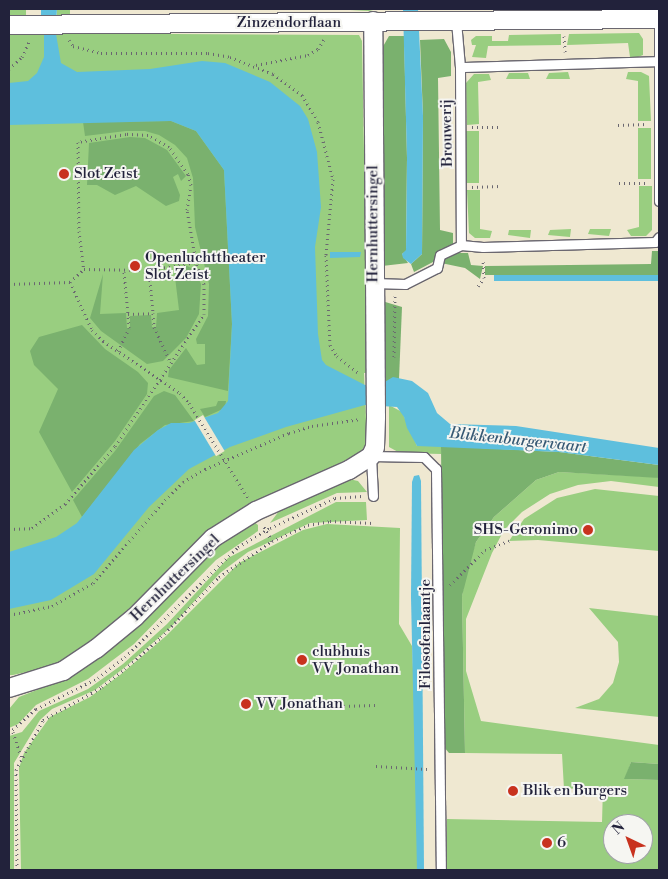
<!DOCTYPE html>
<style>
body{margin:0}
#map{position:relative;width:668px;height:879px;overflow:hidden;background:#efe8d1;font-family:"Libre Bodoni",serif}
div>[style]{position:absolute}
.green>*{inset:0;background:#99ce80;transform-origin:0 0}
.forest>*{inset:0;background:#7ab16e}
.water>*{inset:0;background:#5ebfdd;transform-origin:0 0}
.pier>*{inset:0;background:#efe8d1;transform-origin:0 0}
.path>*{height:3px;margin-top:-1.5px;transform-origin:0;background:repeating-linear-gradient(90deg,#6a6770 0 1px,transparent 0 5px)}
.roads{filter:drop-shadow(1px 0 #6a6770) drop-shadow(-1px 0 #6a6770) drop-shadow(0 1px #6a6770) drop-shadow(0 -1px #6a6770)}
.lane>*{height:9px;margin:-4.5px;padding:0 4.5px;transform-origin:4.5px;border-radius:4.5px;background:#fff}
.street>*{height:18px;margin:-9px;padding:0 9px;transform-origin:9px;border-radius:9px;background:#fff}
.dots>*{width:14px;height:14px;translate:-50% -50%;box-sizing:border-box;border:2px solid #f6f6f2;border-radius:50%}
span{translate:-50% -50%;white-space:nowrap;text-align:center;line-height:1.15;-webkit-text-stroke:4px #f6f6f2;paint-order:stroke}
.street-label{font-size:15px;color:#22223b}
.poi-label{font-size:15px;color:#22223b}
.left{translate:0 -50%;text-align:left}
.right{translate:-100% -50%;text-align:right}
.water-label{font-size:16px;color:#375974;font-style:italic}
.frame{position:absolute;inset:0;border:10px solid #22223b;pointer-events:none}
.north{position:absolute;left:603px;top:814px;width:50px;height:50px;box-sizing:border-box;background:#f6f6f2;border:1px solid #a1a1a9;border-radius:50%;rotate:318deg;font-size:14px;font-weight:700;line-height:20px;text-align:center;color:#22223b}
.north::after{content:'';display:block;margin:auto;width:18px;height:22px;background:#c8321e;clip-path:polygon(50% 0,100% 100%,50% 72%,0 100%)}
</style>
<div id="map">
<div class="green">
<i style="clip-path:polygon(9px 9px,26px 9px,26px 20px,9px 16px)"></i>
<i style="clip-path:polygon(57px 9px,70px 9px,70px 19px,56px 21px)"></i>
<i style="clip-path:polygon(331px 9px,377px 9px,369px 11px)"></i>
<i style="clip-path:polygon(9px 33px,359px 35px,362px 41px,368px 373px,364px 373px,367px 442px,361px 452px,206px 533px,128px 613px,63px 664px,13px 675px,9px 675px)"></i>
<i style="clip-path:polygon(639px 33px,643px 39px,643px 55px,638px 57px,630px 57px,628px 43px,567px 45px,569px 34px)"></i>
<i style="clip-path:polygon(561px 34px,561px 45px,488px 46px,486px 58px,472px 57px,476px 45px,472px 45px,471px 40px,476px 36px,492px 36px,492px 41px,508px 41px,509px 35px)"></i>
<i style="clip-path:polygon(568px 72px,570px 79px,546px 79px,549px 73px)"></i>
<i style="clip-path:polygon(628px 72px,641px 72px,649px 76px,651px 121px,638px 121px,638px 81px,626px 79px)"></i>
<i style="clip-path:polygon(509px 73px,528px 73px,530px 79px,506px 79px)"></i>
<i style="clip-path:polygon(474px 74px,489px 74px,491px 80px,478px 82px,479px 124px,467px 125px,466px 83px)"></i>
<i style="left:638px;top:128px;width:13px;height:51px"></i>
<i style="left:466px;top:131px;width:13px;height:52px"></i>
<i style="clip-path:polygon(639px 186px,652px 186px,652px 230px,646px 236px,631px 236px,627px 230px,639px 227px)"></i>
<i style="clip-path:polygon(467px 190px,480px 190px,480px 229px,492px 231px,490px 238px,475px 238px,469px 233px)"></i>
<i style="clip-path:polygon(571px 229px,570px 237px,548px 235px,550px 230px)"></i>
<i style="clip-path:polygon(611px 229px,609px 236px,588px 234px,590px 229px)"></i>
<i style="clip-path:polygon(531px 230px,530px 238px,508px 235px,509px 230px)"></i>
<i style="clip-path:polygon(389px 405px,402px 412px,417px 446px,441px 446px,441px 454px,400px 453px,389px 447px)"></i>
<i style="clip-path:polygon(evenodd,559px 472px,655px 477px,659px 478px,659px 487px,611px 481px,578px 485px,550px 494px,522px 512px,504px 530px,492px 553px,466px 619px,466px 671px,481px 721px,659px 745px,659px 764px,631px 762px,625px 779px,659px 780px,659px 870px,447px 870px,447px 819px,602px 822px,603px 787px,564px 789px,562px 754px,465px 753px,462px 596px,467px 569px,476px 542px,494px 517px,536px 480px,559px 472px,613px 824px,643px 824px,643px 854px,613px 854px,613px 824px)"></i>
<i style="clip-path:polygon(349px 479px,358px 481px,367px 492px,337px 493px,270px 523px,282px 507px)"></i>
<i style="clip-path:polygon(595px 489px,659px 496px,659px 551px,538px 540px,509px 541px,524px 519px,557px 498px)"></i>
<i style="clip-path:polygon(336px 502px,366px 502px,367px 520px,310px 523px,248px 552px,220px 573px,171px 627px,124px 668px,95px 690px,52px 709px,40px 720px,14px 763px,14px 870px,9px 870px,9px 736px,22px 732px,39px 711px,88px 689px,123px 664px,167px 624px,228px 558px)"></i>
<i style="clip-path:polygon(254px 522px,258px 525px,258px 531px,216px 560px,134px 644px,88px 679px,36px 705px,18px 724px,9px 728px,9px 709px,19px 697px,67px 678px,101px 656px,212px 548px)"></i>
<i style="clip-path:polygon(327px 524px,400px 528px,399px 624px,412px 646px,422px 870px,21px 870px,19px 768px,24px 753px,50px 717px,90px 697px,120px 675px,166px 636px,239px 563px,303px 530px)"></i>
<i style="clip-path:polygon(589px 608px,659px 616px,659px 717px,575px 708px,599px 699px,613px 683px,619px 662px,618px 642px)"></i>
</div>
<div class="forest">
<i style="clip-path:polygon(389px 36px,404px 36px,407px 158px,406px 251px,402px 254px,408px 263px,382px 266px,381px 50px)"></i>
<i style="clip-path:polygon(444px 39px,451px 52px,451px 76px,438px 78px,440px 230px,453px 233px,453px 246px,441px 249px,433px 262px,414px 272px,411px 264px,422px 254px,423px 116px,420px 40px)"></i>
<i style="clip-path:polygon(171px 121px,196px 131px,224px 170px,232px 324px,228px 391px,168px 377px,169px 370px,186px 348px,197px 365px,205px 364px,205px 344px,197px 344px,196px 339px,208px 316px,209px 284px,195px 227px,193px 178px,187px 158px,175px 145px,159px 135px,145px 131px,126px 131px,85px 136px,83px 122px)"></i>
<i style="clip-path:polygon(130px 137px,145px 138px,167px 150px,186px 176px,181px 181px,178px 174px,173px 177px,180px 195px,179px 201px,166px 206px,136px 186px,115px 195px,97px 185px,87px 185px,89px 143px)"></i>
<i style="clip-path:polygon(652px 251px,659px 251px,659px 275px,485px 275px,485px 266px,651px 264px)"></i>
<i style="clip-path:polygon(447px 253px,468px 253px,471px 265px,483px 266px,480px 279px,465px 268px,441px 263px)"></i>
<i style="clip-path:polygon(187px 266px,195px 270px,201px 284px,199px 314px,186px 338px,163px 361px,147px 364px,101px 331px,90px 318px,103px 274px,100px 314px,126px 313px,127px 328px,130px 328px,130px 316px,151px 315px,152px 327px,156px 327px,157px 313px,179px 310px,174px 269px)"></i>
<i style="clip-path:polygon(382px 301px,402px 307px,399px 379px,383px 383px)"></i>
<i style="clip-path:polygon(82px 325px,105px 349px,138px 372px,148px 383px,147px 394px,115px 441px,72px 492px,39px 432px,58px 389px,34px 365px,30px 351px,39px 337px)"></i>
<i style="clip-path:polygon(164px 391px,175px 395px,194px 421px,165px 425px,140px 444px,82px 517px,73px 500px,115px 451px,154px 396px)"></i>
<i style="clip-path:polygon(218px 401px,226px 401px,225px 408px,205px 417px,200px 409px,216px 406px)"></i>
<i style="clip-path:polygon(441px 446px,559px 452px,659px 465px,659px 478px,559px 472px,536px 480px,494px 517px,476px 542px,462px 596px,465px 753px,449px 753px,444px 747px)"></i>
<i style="clip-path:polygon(631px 762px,659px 764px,659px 780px,624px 779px)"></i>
</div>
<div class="water">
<i style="clip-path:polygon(41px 9px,57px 9px,56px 21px,41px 20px)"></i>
<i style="clip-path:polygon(403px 9px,418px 9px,423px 116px,422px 254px,411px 264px,403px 258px,402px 254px,406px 250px,407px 158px)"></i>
<i style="clip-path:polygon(44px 33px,56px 34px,61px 63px,77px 72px,150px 69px,202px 61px,225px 63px,270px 82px,300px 106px,308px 119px,317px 152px,321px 207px,315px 247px,318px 334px,322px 360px,326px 365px,365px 385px,383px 383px,393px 377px,412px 381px,428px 393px,437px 413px,450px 424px,516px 426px,659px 448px,659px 465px,559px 452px,417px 446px,407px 428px,404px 417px,397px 407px,365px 405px,286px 427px,230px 447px,189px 469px,149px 507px,94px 574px,51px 600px,9px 609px,9px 552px,56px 537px,77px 523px,134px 450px,158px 430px,171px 423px,189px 423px,218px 413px,228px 401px,232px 324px,224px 170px,196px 131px,171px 121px,9px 125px,9px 83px,28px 81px,37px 73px,44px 57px)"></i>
<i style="clip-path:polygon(330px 252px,361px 252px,360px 257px,330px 258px)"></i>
<i style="left:494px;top:275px;width:165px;height:6px"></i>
<i style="clip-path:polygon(419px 475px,421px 481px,424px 870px,417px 870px,411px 597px,412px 482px,414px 476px)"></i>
</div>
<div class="pier">
<i style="left:203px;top:415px;width:42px;height:10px;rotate:59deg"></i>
</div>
<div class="path">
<i style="left:564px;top:36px;width:16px;rotate:86deg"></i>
<i style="left:69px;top:40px;width:7px;rotate:56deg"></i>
<i style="left:73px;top:46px;width:29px;rotate:14deg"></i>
<i style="left:101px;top:53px;width:107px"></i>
<i style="left:208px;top:53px;width:22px;rotate:10deg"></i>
<i style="left:230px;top:57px;width:46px;rotate:21.6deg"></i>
<i style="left:273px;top:74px;width:36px;rotate:36deg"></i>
<i style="left:302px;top:95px;width:31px;rotate:59deg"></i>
<i style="left:318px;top:122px;width:59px;rotate:75.3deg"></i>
<i style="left:333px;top:179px;width:76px;rotate:95.3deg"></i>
<i style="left:326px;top:255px;width:90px;rotate:87.5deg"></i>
<i style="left:330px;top:345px;width:13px;rotate:58deg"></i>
<i style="left:337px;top:356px;width:28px;rotate:38deg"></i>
<i style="left:256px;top:65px;width:53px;rotate:-10.9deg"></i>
<i style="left:308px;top:55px;width:12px;rotate:-31deg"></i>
<i style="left:318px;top:49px;width:13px;rotate:-58deg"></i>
<i style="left:9px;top:69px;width:18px;rotate:-43deg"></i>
<i style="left:22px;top:57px;width:17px;rotate:-65deg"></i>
<i style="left:618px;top:125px;width:29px;rotate:-2deg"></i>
<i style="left:472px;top:127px;width:27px"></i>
<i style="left:619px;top:183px;width:29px"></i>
<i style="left:472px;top:187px;width:28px;rotate:-2deg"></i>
<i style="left:149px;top:270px;width:43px;rotate:84.7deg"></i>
<i style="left:124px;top:272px;width:42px;rotate:84.6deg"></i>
<i style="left:70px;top:282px;width:53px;rotate:65.4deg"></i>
<i style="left:92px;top:330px;width:16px;rotate:45deg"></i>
<i style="left:103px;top:341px;width:93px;rotate:34deg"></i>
<i style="left:180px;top:393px;width:13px;rotate:48deg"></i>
<i style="left:189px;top:403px;width:112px;rotate:58.2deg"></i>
<i style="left:9px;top:284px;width:61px;rotate:-1.9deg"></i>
<i style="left:70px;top:282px;width:19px;rotate:-43deg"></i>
<i style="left:84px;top:269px;width:65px;rotate:0.9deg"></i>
<i style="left:149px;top:270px;width:48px;rotate:-9.7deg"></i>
<i style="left:478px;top:286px;width:10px;rotate:-53deg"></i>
<i style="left:484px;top:278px;width:19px;rotate:-93deg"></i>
<i style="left:118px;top:351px;width:25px;rotate:-64deg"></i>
<i style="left:129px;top:328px;width:14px;rotate:-94deg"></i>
<i style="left:128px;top:314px;width:25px;rotate:-2deg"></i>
<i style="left:153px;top:313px;width:14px;rotate:86deg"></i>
<i style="left:154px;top:327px;width:38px;rotate:65deg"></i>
<i style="left:394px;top:357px;width:61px;rotate:-89.1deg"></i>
<i style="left:9px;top:529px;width:23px;rotate:-2deg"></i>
<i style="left:32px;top:528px;width:41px;rotate:-36deg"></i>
<i style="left:65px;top:504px;width:77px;rotate:-49.2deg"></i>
<i style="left:115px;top:446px;width:159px;rotate:-56deg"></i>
<i style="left:204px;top:314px;width:30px;rotate:-90deg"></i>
<i style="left:204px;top:284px;width:23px;rotate:-110deg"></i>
<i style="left:196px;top:262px;width:53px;rotate:-99.8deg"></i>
<i style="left:187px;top:210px;width:25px;rotate:-81deg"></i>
<i style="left:191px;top:185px;width:11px;rotate:-105deg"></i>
<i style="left:188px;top:174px;width:33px;rotate:-125deg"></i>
<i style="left:169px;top:147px;width:24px;rotate:-150deg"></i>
<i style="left:148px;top:135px;width:22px;rotate:-177deg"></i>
<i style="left:126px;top:134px;width:49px;rotate:170.5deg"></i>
<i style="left:78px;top:142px;width:89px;rotate:89.4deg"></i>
<i style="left:79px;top:231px;width:38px;rotate:83deg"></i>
<i style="left:272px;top:541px;width:39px;rotate:-24deg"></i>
<i style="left:308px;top:525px;width:22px;rotate:-10deg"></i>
<i style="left:330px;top:521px;width:43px;rotate:2.7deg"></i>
<i style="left:450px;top:585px;width:49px;rotate:-45deg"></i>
<i style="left:485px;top:550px;width:26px;rotate:-21deg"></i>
<i style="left:9px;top:615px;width:44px;rotate:-11.8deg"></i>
<i style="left:52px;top:606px;width:47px;rotate:-29.3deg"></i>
<i style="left:93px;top:583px;width:110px;rotate:-49.1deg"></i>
<i style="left:165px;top:500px;width:25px;rotate:-45deg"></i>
<i style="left:183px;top:482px;width:26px;rotate:-31deg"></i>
<i style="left:205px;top:469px;width:91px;rotate:-23.2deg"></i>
<i style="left:289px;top:433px;width:24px;rotate:-17deg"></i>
<i style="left:312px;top:426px;width:49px;rotate:-8.1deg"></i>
<i style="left:274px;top:708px;width:101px;rotate:-1.7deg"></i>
<i style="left:13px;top:732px;width:26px;rotate:72deg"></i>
<i style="left:9px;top:733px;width:36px;rotate:-42deg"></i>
<i style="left:36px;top:709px;width:69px;rotate:-26.6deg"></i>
<i style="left:98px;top:678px;width:34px;rotate:-38deg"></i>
<i style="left:125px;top:657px;width:158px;rotate:-44.2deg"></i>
<i style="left:238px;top:547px;width:37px;rotate:-31deg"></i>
<i style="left:270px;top:528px;width:72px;rotate:-24.8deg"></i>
<i style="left:335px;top:498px;width:27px;rotate:-4deg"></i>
<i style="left:376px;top:766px;width:51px;rotate:3.4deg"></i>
<i style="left:17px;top:870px;width:100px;rotate:-90.6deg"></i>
<i style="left:16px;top:770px;width:57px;rotate:-61.6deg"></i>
<i style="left:43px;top:720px;width:68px;rotate:-29.2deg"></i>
<i style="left:102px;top:687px;width:29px;rotate:-38deg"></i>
<i style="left:125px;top:669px;width:48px;rotate:-41.6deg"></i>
<i style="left:161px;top:637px;width:83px;rotate:-46deg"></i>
<i style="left:219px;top:577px;width:64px;rotate:-34.2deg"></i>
<i style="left:272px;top:541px;width:18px;rotate:-119deg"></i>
</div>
<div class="roads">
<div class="lane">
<i style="left:456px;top:21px;width:46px;rotate:85deg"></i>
<i style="left:460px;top:67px;width:178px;rotate:89.7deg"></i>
<i style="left:461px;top:245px;width:22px;rotate:5deg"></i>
<i style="left:483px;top:247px;width:172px;rotate:-1.7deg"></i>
<i style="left:655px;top:242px;width:6px;rotate:-51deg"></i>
<i style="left:659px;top:25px;width:176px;rotate:90deg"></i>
<i style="left:460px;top:67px;width:198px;rotate:-1.7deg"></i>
<i style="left:374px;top:283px;width:31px;rotate:2deg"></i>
<i style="left:405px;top:284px;width:36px;rotate:-27deg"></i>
<i style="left:437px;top:268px;width:13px;rotate:-77deg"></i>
<i style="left:440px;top:255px;width:23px;rotate:-25deg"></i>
<i style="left:373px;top:496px;width:40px;rotate:-92.9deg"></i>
<i style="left:371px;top:456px;width:53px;rotate:1.1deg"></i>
<i style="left:424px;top:457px;width:17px;rotate:45deg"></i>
<i style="left:436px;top:469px;width:401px;rotate:89.3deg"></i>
</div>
<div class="street">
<i style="left:9px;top:25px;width:650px;rotate:-0.53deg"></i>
<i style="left:9px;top:688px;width:57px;rotate:-17.5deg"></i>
<i style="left:63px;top:671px;width:40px;rotate:-34deg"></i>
<i style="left:96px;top:649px;width:50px;rotate:-39.4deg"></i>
<i style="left:135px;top:617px;width:111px;rotate:-45.4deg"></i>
<i style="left:213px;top:538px;width:51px;rotate:-32.1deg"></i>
<i style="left:256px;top:511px;width:102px;rotate:-23.8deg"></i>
<i style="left:349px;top:470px;width:26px;rotate:-32deg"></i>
<i style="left:371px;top:456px;width:10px;rotate:-66deg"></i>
<i style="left:375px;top:447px;width:30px;rotate:-88deg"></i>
<i style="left:376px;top:417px;width:396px;rotate:-90.4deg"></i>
</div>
</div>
<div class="dots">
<i style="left:64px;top:174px;background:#c8321e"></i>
<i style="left:135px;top:266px;background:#c8321e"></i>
<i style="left:588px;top:530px;background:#c8321e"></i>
<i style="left:302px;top:660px;background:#c8321e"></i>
<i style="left:246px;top:704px;background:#c8321e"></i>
<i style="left:513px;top:791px;background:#c8321e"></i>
<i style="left:547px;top:843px;background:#c8321e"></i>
</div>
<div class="street-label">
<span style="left:289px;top:23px">Zinzendorflaan</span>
<span style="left:447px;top:133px;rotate:-91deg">Brouwerij</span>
<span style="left:373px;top:224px;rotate:-90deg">Hernhuttersingel</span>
<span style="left:175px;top:578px;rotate:-44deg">Hernhuttersingel</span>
<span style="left:426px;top:634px;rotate:-90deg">Filosofenlaantje</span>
</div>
<div class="poi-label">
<span class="left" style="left:74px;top:174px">Slot Zeist</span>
<span class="left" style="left:145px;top:266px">Openluchttheater<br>Slot Zeist</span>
<span class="right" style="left:578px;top:530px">SHS-Geronimo</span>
<span class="left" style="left:312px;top:660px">clubhuis<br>VV Jonathan</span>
<span class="left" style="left:256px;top:704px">VV Jonathan</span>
<span class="left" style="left:523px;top:791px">Blik en Burgers</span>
<span class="left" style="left:557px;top:843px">6</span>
</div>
<div class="water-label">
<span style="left:518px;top:440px;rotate:6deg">Blikkenburgervaart</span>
</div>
<div class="frame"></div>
<div class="north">N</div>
</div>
